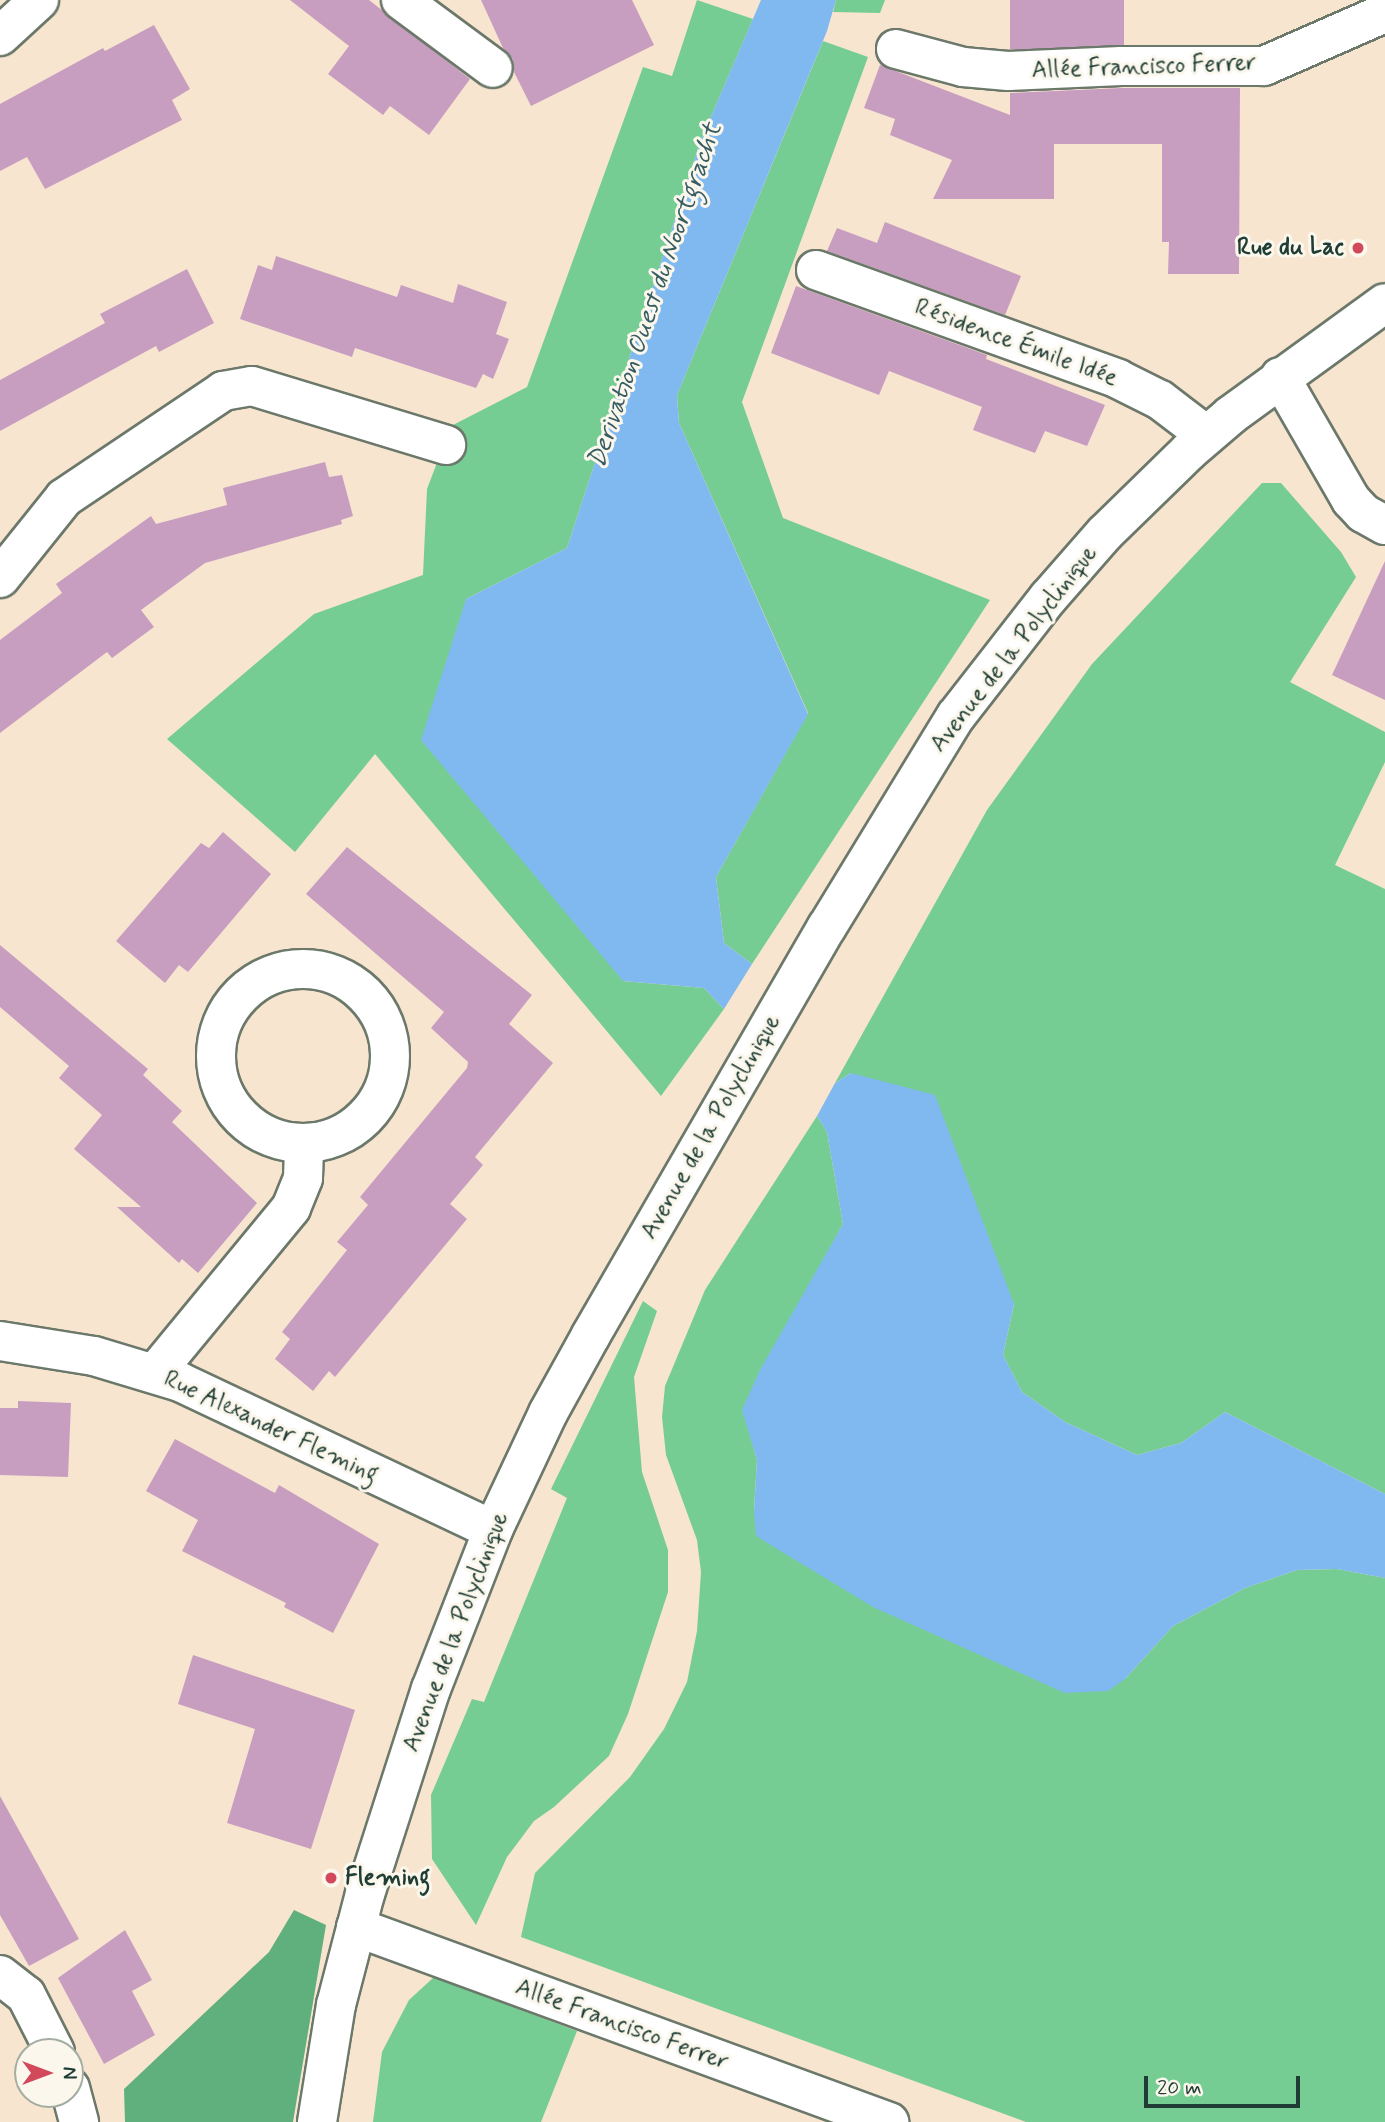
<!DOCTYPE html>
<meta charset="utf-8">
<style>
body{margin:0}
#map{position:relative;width:1385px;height:2122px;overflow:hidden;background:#f7e5cf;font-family:Mynerve,sans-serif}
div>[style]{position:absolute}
.green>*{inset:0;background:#75cd93}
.forest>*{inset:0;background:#60b07d}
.water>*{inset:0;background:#80b9f0}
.building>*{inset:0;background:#c89ec0;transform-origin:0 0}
.roads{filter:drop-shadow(2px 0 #6b786a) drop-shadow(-2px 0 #6b786a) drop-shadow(0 2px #6b786a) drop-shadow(0 -2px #6b786a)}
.minor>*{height:38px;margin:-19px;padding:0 19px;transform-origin:19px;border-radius:19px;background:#fff}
.minor>.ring{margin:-19px;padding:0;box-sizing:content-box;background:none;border:38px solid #fff;border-radius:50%}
.tertiary>*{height:38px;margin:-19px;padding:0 19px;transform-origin:19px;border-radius:19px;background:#fff}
.dots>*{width:19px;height:19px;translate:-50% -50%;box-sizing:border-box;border:4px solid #fbf7ec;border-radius:50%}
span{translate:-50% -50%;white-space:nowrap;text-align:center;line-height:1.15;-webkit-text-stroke:6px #fbf7ec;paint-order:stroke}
.street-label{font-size:24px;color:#1f3d34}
.poi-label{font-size:24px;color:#1f3d34;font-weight:700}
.right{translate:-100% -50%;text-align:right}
.left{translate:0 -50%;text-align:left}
.water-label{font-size:26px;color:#375c63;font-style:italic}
.north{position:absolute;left:14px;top:2038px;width:70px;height:70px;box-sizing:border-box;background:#fbf7ec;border:2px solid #a3ada2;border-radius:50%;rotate:90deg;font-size:19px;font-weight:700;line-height:28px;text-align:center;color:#1f3d34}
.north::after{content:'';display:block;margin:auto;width:24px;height:32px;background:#d1495b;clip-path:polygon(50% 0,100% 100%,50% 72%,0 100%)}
.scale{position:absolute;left:1144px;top:2076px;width:156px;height:32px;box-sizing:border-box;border:4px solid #1f3d34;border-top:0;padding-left:9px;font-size:21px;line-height:24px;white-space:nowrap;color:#1f3d34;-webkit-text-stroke:5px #fbf7ec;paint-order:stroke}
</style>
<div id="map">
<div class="green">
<i style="clip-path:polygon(697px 0,753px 19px,701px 140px,567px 548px,466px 599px,623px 981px,704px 988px,724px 1009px,661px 1096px,375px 754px,295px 852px,167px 739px,314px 614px,423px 575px,427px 489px,451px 426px,527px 387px,643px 67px,672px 76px)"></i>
<i style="clip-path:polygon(836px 0,885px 0,880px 13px,833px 12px)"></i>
<i style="clip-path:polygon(823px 41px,868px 57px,742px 402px,783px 518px,990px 600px,752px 964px,724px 943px,716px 877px,808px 713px,679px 423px,677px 395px)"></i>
<i style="clip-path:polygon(1262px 483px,1281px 483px,1341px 552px,1356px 577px,1290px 682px,1385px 732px,1385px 762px,1335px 865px,1385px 889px,1385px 1494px,1225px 1412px,1181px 1443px,1137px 1455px,1065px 1422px,1022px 1392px,1003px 1355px,1014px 1304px,851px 1073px,835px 1083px,987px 810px,1092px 664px)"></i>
<i style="clip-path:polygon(817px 1116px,827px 1132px,843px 1224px,743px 1410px,757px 1460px,754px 1511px,1125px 1679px,1173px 1626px,1245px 1588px,1297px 1570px,1337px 1569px,1385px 1578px,1385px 2122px,1026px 2122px,521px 1937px,535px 1873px,630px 1777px,664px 1729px,687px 1682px,697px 1631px,701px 1572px,697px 1540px,666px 1455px,662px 1417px,665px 1386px,705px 1290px)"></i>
<i style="clip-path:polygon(643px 1301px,657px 1311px,634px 1377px,638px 1425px,642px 1472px,668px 1550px,668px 1592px,628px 1714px,609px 1756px,554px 1807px,534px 1821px,507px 1857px,476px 1925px,432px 1859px,431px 1795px,472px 1699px,484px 1702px,567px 1498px,551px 1489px)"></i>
<i style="clip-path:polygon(434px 1977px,577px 2031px,541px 2122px,373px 2122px,382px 2052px,409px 2000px)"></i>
</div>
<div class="forest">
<i style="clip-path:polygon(294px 1910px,326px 1925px,293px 2122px,125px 2122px,124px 2089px,269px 1952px)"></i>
</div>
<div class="water">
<i style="clip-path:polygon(761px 0,836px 0,827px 31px,677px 395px,679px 423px,808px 714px,716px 877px,724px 943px,752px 964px,724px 1009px,704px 988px,623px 981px,421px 740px,466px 599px,567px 548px,701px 140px)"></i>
<i style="clip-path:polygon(851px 1073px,935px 1095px,1014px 1304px,1003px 1355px,1022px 1392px,1065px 1422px,1137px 1455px,1181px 1443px,1225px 1412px,1385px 1494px,1385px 1578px,1337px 1569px,1297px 1570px,1245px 1588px,1173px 1626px,1125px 1679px,1108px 1691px,1065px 1693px,873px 1607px,756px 1536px,754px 1511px,757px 1460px,742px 1410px,760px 1370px,843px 1224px,827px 1132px,817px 1116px,835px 1083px)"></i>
</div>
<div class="building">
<i style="clip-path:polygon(290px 0,369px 0,470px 79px,429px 135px,390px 106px,383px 115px,328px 74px,349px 46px)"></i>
<i style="clip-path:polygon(481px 0,632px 0,654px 45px,531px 106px,514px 72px,513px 59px,503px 48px)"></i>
<i style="left:1010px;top:0;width:114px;height:49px"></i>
<i style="clip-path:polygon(154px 25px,190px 89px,172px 100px,182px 120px,45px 189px,27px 157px,0 171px,0 104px,103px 48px,105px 51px)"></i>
<i style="clip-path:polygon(880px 65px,1010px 115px,1010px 93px,1121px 88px,1240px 88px,1239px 274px,1168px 274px,1169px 242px,1162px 242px,1162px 144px,1054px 144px,1054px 199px,933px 199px,952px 160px,890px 135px,895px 119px,864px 108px)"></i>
<i style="clip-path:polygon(885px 222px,1021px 276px,1005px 315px,827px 251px,837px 228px,877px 243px)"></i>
<i style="clip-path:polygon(276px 256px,397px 297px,401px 285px,453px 303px,458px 284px,507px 302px,496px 334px,509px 339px,493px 379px,483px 374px,476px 388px,355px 348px,352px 357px,240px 319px,258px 265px,272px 270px)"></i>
<i style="clip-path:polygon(187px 269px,214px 323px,159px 352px,156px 346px,0 431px,0 380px,105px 323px,100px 314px)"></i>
<i style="clip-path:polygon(796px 286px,987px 355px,986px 359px,1105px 405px,1087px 446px,1045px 431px,1035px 453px,973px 430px,982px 407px,889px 371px,879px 395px,771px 353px)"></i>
<i style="clip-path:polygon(325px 462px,329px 477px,342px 475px,353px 516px,341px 520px,342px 524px,205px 563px,141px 610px,154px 627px,112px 658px,107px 652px,0 733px,0 640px,62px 593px,56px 584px,151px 516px,156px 524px,227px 505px,223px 488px)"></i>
<i style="clip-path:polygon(1385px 561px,1385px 700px,1332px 675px)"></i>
<i style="clip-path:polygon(223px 832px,271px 874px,188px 972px,179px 965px,165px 983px,116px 941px,201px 843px,209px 848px)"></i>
<i style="clip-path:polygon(347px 847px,532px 995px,509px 1024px,553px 1063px,475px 1157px,483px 1165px,450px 1204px,467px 1219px,335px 1377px,329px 1371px,313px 1391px,275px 1359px,290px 1339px,282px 1332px,347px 1250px,337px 1242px,368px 1205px,360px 1197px,467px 1068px,468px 1062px,431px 1028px,444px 1012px,306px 894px)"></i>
<i style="clip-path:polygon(0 945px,148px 1069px,143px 1075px,182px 1111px,172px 1122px,257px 1203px,198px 1273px,182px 1259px,179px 1263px,117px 1207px,141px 1207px,74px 1149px,102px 1115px,59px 1078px,69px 1066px,0 1007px)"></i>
<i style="clip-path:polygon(18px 1401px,71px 1403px,68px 1477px,0 1475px,0 1408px,18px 1408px)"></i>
<i style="clip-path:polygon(175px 1439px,275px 1493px,279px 1485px,379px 1544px,333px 1633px,284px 1607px,286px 1603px,182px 1551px,198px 1520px,146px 1491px)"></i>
<i style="clip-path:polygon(193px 1655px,355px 1710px,311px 1849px,227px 1823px,255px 1729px,178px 1704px)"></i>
<i style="clip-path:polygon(0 1796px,79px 1939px,29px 1966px,0 1915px)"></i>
<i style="clip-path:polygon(125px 1930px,152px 1980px,132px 1991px,155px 2035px,104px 2064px,58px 1978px)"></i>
</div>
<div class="roads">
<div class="minor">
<i style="left:401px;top:0;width:114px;rotate:36.5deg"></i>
<i style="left:0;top:36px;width:53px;rotate:-42.7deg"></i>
<i style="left:896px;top:49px;width:69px;rotate:15deg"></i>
<i style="left:963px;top:67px;width:45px;rotate:5.1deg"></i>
<i style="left:1008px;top:71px;width:113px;rotate:-2.5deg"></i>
<i style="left:1121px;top:66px;width:143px"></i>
<i style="left:1264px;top:66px;width:132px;rotate:-23.7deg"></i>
<i style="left:816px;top:270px;width:321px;rotate:19.8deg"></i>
<i style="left:1118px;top:379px;width:47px;rotate:26.6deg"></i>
<i style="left:1160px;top:400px;width:58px;rotate:37.3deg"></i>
<i style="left:1280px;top:377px;width:142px;rotate:60deg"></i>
<i style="left:1351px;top:500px;width:18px;rotate:47deg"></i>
<i style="left:1363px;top:513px;width:25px;rotate:29deg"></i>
<i style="left:0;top:578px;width:102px;rotate:-51.3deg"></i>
<i style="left:64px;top:498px;width:192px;rotate:-33.9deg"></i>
<i style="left:223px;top:391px;width:29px;rotate:-10deg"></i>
<i style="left:252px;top:386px;width:203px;rotate:16.9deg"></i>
<i class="ring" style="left:216px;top:969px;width:136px;height:136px"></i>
<i style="left:0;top:1341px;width:95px;rotate:9.1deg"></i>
<i style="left:94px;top:1356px;width:90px;rotate:16.8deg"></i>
<i style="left:180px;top:1382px;width:346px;rotate:25.3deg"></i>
<i style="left:155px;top:1373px;width:214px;rotate:-50.5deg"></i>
<i style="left:291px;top:1208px;width:32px;rotate:-68deg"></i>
<i style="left:303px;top:1178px;width:35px;rotate:-88deg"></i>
<i style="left:356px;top:1927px;width:568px;rotate:20.1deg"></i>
<i style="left:0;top:1975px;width:33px;rotate:38deg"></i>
<i style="left:26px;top:1995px;width:64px;rotate:63deg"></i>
<i style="left:70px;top:2088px;width:35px;rotate:75deg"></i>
</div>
<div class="tertiary">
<i style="left:317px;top:2122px;width:119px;rotate:-80.8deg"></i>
<i style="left:336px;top:2005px;width:115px;rotate:-75.4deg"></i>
<i style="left:365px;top:1894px;width:215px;rotate:-72.2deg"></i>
<i style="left:431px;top:1689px;width:171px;rotate:-68.7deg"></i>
<i style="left:493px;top:1530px;width:129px;rotate:-64.8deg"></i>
<i style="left:548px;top:1413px;width:89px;rotate:-61.1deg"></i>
<i style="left:591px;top:1335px;width:471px;rotate:-60deg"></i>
<i style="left:827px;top:927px;width:247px;rotate:-58.6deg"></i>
<i style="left:956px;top:716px;width:150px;rotate:-52.1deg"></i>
<i style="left:1048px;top:598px;width:86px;rotate:-48.8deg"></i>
<i style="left:1105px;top:533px;width:117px;rotate:-44.3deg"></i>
<i style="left:1189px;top:451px;width:55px;rotate:-40.6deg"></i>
<i style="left:1231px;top:415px;width:190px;rotate:-36deg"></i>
</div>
</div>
<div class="dots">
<i style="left:1358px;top:248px;background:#d1495b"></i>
<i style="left:331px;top:1878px;background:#d1495b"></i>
</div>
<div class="street-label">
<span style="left:1144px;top:67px;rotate:-2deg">Allée Francisco Ferrer</span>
<span style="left:1016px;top:343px;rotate:20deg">Résidence Émile Idée</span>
<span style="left:1014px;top:649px;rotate:-52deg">Avenue de la Polyclinique</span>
<span style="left:711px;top:1127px;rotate:-60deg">Avenue de la Polyclinique</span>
<span style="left:271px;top:1427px;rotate:25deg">Rue Alexander Fleming</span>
<span style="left:456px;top:1632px;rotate:-69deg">Avenue de la Polyclinique</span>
<span style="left:622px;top:2025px;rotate:20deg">Allée Francisco Ferrer</span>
</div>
<div class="poi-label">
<span class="right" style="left:1344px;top:248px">Rue du Lac</span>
<span class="left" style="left:345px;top:1878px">Fleming</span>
</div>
<div class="water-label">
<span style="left:656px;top:296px;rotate:-71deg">Derivation Ouest du Noortgracht</span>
</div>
<div class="north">N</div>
<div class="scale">20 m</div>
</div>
